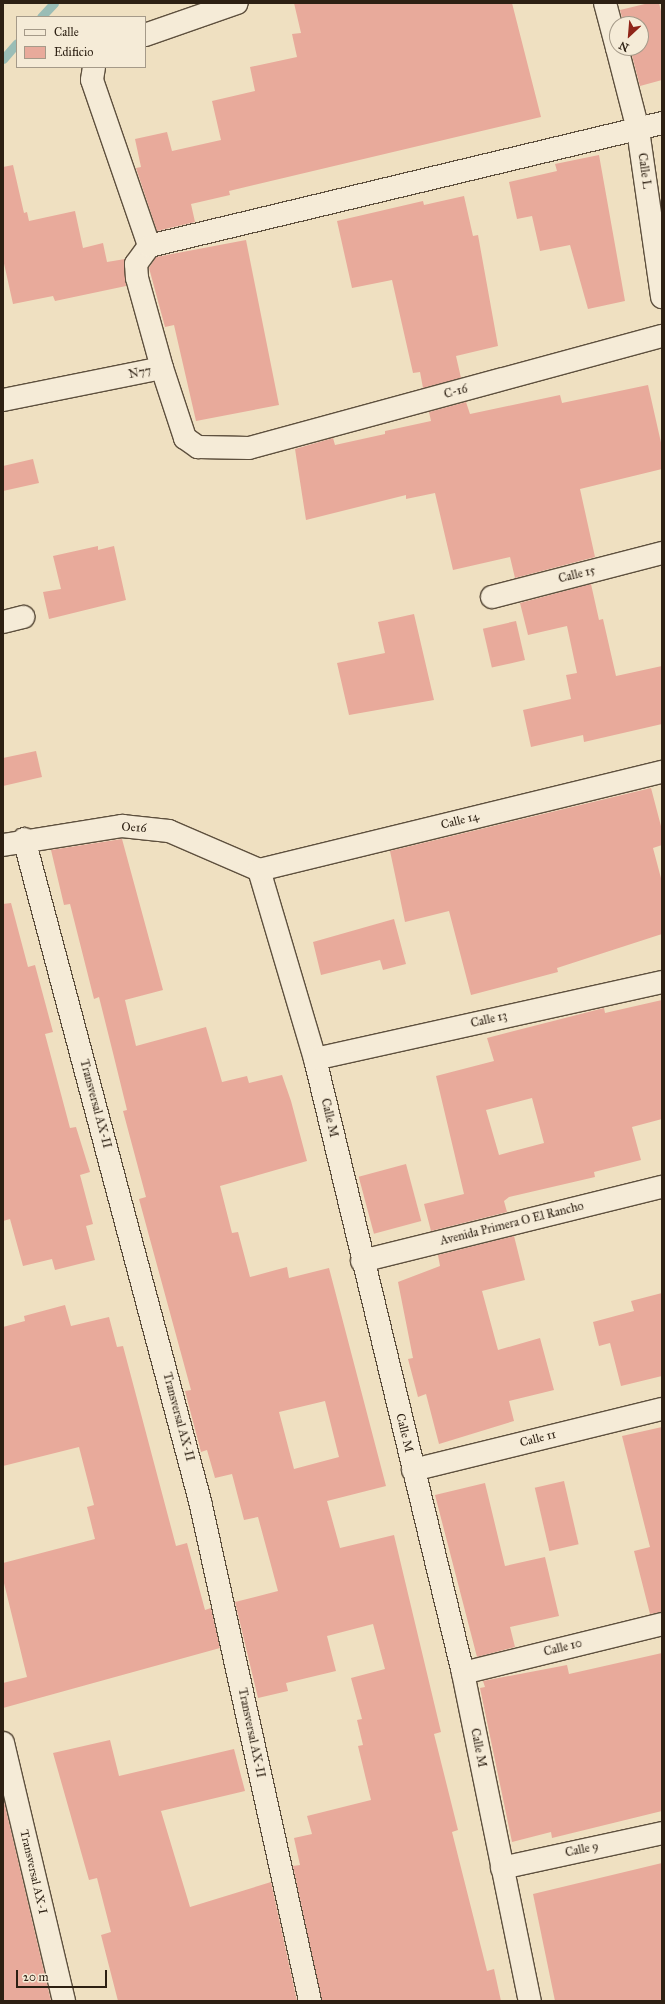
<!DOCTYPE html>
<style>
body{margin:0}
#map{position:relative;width:665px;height:2004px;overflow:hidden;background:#efe0c1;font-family:"IM FELL Great Primer",serif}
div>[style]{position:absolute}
.stream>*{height:9px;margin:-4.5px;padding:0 4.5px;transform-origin:4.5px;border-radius:4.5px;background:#9abdb6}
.building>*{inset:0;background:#e8aa9b;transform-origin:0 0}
.roads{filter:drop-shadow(1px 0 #5e503e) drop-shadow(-1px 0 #5e503e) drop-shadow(0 1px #5e503e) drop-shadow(0 -1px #5e503e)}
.minor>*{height:22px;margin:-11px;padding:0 11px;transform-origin:11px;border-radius:11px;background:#f5ebd7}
span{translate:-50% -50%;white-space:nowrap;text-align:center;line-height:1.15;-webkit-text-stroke:3px #f5ebd7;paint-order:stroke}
.street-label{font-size:12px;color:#2d2013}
.frame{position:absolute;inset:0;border:4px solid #2d2013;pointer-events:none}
.legend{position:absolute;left:16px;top:16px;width:130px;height:52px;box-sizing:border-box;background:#f5ebd7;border:1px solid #a59a89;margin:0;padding:5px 7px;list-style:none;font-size:12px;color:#2d2013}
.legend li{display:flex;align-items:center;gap:8px;height:20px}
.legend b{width:20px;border:1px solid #a59a89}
.north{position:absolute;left:609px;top:16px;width:40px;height:40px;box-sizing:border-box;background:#f5ebd7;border:1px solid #a59a89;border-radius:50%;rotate:206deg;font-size:11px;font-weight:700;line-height:16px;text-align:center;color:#2d2013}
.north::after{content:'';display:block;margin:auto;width:14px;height:18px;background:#8f2418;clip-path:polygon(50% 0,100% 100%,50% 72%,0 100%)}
.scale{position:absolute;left:16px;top:1970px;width:91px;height:18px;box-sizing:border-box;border:2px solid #2d2013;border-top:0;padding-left:5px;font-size:12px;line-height:14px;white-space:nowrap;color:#2d2013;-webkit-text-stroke:3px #f5ebd7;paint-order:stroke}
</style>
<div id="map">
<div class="stream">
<i style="left:41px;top:17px;width:19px;rotate:-47deg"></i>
<i style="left:3px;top:59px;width:21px;rotate:-49deg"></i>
</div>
<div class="building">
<i style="clip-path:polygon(294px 3px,512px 3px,541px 117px,229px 191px,230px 195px,191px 204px,195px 222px,157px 231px,136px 168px,141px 167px,135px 139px,167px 132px,172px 151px,221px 140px,212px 101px,255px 91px,250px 67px,297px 57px,292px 34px,301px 33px)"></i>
<i style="clip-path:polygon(649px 3px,659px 3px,662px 15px,662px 80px,640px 86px,630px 48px,641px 48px,641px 24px,624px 24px,620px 10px)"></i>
<i style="clip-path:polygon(599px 155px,625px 301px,588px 309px,570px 245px,540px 251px,532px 216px,517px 219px,509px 182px,557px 171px,555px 164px)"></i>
<i style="clip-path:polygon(13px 165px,24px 213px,27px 212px,29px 221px,75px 211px,83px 248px,103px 243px,107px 262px,125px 259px,126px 286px,55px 301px,53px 296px,13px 304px,3px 259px,3px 167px)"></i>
<i style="clip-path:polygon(464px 196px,473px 236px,478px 235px,498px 346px,456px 356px,461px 378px,423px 388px,420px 372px,413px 373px,392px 280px,352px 288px,337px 221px,423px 201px,424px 205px)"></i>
<i style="clip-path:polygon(246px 240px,279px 405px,196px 421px,174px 325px,165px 327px,149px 268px,156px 257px)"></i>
<i style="clip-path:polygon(648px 385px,662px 447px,662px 469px,580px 489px,595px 557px,515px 578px,510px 557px,453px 570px,435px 493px,406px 499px,406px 495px,306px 520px,295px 449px,333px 438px,335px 445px,385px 434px,385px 431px,431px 421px,429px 412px,466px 402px,470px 414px,560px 395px,562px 403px)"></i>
<i style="clip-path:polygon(33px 459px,39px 483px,3px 491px,3px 466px)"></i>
<i style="clip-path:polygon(98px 546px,98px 550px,114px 546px,126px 600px,49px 619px,43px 592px,61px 589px,53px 556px)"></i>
<i style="clip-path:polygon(591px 584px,599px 620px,603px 619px,616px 676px,662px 666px,662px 724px,584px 742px,583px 735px,531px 747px,523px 710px,571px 699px,566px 675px,577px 673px,567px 626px,528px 635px,520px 603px)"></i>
<i style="clip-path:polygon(414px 614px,434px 700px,349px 715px,337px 663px,385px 653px,378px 622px)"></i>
<i style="left:516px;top:621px;width:40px;height:34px;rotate:77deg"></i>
<i style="clip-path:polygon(36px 751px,42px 777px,3px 786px,3px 758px)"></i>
<i style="clip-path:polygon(651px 788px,662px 830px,662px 845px,653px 848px,662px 882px,662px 934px,557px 968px,558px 972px,471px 995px,449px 911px,405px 922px,390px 851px)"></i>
<i style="clip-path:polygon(evenodd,122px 839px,163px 990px,125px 1000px,136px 1046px,206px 1027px,222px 1082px,247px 1076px,249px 1083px,282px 1075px,291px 1101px,307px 1161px,220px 1186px,232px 1233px,238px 1232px,250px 1277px,287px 1267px,289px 1278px,329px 1268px,386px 1486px,327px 1501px,340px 1548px,394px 1535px,441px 1732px,434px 1734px,458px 1830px,452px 1832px,487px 1971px,494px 1969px,501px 2001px,322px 2001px,293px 1866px,300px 1865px,294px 1838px,312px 1834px,307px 1816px,371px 1800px,358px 1746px,363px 1745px,357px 1720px,362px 1719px,351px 1678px,385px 1669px,373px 1624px,327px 1636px,336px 1671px,286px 1683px,288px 1691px,258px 1698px,235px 1602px,278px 1591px,258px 1517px,244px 1520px,232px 1474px,215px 1478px,207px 1450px,201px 1452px,185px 1391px,191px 1390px,139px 1199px,146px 1197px,123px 1111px,127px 1110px,113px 1053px,99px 997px,94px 999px,70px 904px,64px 905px,51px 850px,122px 839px,325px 1401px,339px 1457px,294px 1469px,279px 1412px,325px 1401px)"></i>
<i style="clip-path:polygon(11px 903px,28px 967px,35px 965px,53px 1032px,45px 1034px,70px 1128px,76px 1127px,90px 1172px,80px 1175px,93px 1224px,86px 1226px,95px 1260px,55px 1270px,52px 1259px,23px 1266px,10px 1219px,3px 1221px,3px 904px)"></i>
<i style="clip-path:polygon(394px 919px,406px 964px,383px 970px,380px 960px,321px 975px,313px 942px)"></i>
<i style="clip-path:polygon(evenodd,662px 1000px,662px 1119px,632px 1127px,641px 1160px,594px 1172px,595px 1177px,509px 1197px,504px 1201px,507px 1212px,431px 1231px,424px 1204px,464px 1194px,436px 1076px,494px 1061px,487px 1038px,604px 1008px,605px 1013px,662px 1000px,532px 1098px,544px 1143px,499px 1155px,486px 1110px,532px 1098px)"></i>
<i style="left:406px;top:1164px;width:59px;height:49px;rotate:75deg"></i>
<i style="clip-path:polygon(514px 1236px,525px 1280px,482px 1291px,498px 1350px,540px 1338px,554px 1390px,509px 1401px,514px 1421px,439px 1444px,426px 1394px,418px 1397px,408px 1359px,413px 1358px,398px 1282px,440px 1266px,438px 1255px)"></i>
<i style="clip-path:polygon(662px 1293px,662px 1376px,621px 1386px,610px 1343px,599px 1346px,593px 1322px,634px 1311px,631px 1301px)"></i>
<i style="clip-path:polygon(65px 1305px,71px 1326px,109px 1317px,117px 1347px,123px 1346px,176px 1546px,187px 1543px,205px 1610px,211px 1608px,220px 1648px,3px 1708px,3px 1683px,27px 1677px,3px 1579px,3px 1563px,95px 1539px,87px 1507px,94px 1505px,79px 1447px,3px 1466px,3px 1327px,25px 1321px,24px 1316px)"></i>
<i style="clip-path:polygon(662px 1427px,662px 1612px,650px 1614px,634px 1551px,650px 1547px,622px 1436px)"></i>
<i style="left:564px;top:1481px;width:65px;height:30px;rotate:77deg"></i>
<i style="clip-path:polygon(485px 1483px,505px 1566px,545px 1557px,559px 1616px,510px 1627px,515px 1647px,477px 1657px,435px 1495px)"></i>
<i style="clip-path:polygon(662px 1653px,662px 1811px,552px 1838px,551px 1832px,512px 1842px,480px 1688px,485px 1687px,483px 1681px,567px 1665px,569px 1674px)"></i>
<i style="clip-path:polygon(110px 1740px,119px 1776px,234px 1749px,245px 1791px,161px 1811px,190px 1907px,271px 1882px,297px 2001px,118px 2001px,101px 1935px,111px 1932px,97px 1878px,89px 1880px,53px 1753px)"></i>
<i style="clip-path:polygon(3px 1801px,4px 1801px,51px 2001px,3px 2001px)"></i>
<i style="clip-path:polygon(662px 1863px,662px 2001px,555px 2001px,533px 1894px)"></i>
</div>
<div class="roads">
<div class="minor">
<i style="left:605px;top:3px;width:47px;rotate:75.1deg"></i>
<i style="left:145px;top:35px;width:97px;rotate:-19.2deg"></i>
<i style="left:617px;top:48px;width:85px;rotate:75.6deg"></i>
<i style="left:638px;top:130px;width:169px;rotate:81.8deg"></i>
<i style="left:94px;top:67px;width:13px;rotate:99deg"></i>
<i style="left:92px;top:80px;width:176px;rotate:71deg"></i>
<i style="left:162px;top:368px;width:93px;rotate:-105.5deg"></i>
<i style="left:137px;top:278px;width:14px;rotate:-94deg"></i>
<i style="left:136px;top:264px;width:22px;rotate:-54deg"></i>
<i style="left:149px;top:246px;width:528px;rotate:-13.48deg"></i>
<i style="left:3px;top:400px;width:162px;rotate:-11.4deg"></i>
<i style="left:162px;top:368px;width:74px;rotate:71.8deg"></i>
<i style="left:185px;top:438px;width:16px;rotate:35deg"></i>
<i style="left:198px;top:447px;width:51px;rotate:1.1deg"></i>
<i style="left:249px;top:448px;width:428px;rotate:-15.2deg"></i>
<i style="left:492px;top:597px;width:176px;rotate:-14.5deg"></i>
<i style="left:3px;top:622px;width:21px;rotate:-14deg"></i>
<i style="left:24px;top:839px;width:685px;rotate:75.11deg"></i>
<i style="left:200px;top:1501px;width:512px;rotate:77.59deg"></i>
<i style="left:3px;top:845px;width:121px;rotate:-9.1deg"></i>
<i style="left:122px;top:826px;width:47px;rotate:6.1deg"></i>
<i style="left:169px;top:831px;width:98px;rotate:23.4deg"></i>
<i style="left:259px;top:870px;width:197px;rotate:73.5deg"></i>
<i style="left:315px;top:1059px;width:632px;rotate:76.45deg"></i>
<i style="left:463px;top:1673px;width:335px;rotate:78.5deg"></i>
<i style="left:259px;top:870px;width:415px;rotate:-13.7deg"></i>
<i style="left:315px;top:1059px;width:355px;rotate:-12.5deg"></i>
<i style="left:362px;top:1261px;width:309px;rotate:-13.9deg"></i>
<i style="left:413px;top:1470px;width:256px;rotate:-13.8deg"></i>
<i style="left:463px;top:1673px;width:205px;rotate:-13.8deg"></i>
<i style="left:3px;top:1743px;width:265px;rotate:76.7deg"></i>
<i style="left:502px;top:1868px;width:164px;rotate:-12.3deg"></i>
</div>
</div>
<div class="street-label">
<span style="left:644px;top:171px;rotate:82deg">Calle L</span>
<span style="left:140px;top:373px;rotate:-11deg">N77</span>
<span style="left:456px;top:392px;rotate:-15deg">C-16</span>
<span style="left:577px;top:575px;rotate:-14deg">Calle 15</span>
<span style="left:460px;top:821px;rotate:-14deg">Calle 14</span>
<span style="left:134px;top:828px;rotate:3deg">Oe16</span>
<span style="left:489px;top:1020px;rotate:-13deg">Calle 13</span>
<span style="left:95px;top:1104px;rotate:75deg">Transversal AX-II</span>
<span style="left:329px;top:1118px;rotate:77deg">Calle M</span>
<span style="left:512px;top:1224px;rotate:-14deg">Avenida Primera O El Rancho</span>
<span style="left:178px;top:1417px;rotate:75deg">Transversal AX-II</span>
<span style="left:404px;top:1433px;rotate:76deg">Calle M</span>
<span style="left:538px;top:1439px;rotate:-14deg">Calle 11</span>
<span style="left:563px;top:1648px;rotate:-14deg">Calle 10</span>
<span style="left:251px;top:1733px;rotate:78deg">Transversal AX-II</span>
<span style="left:478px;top:1748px;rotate:79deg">Calle M</span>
<span style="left:582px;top:1850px;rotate:-12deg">Calle 9</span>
<span style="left:33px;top:1872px;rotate:77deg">Transversal AX-I</span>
</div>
<div class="frame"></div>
<ul class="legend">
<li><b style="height:5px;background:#f5ebd7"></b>Calle</li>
<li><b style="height:11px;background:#e8aa9b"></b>Edificio</li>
</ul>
<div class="north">N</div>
<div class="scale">20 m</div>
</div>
